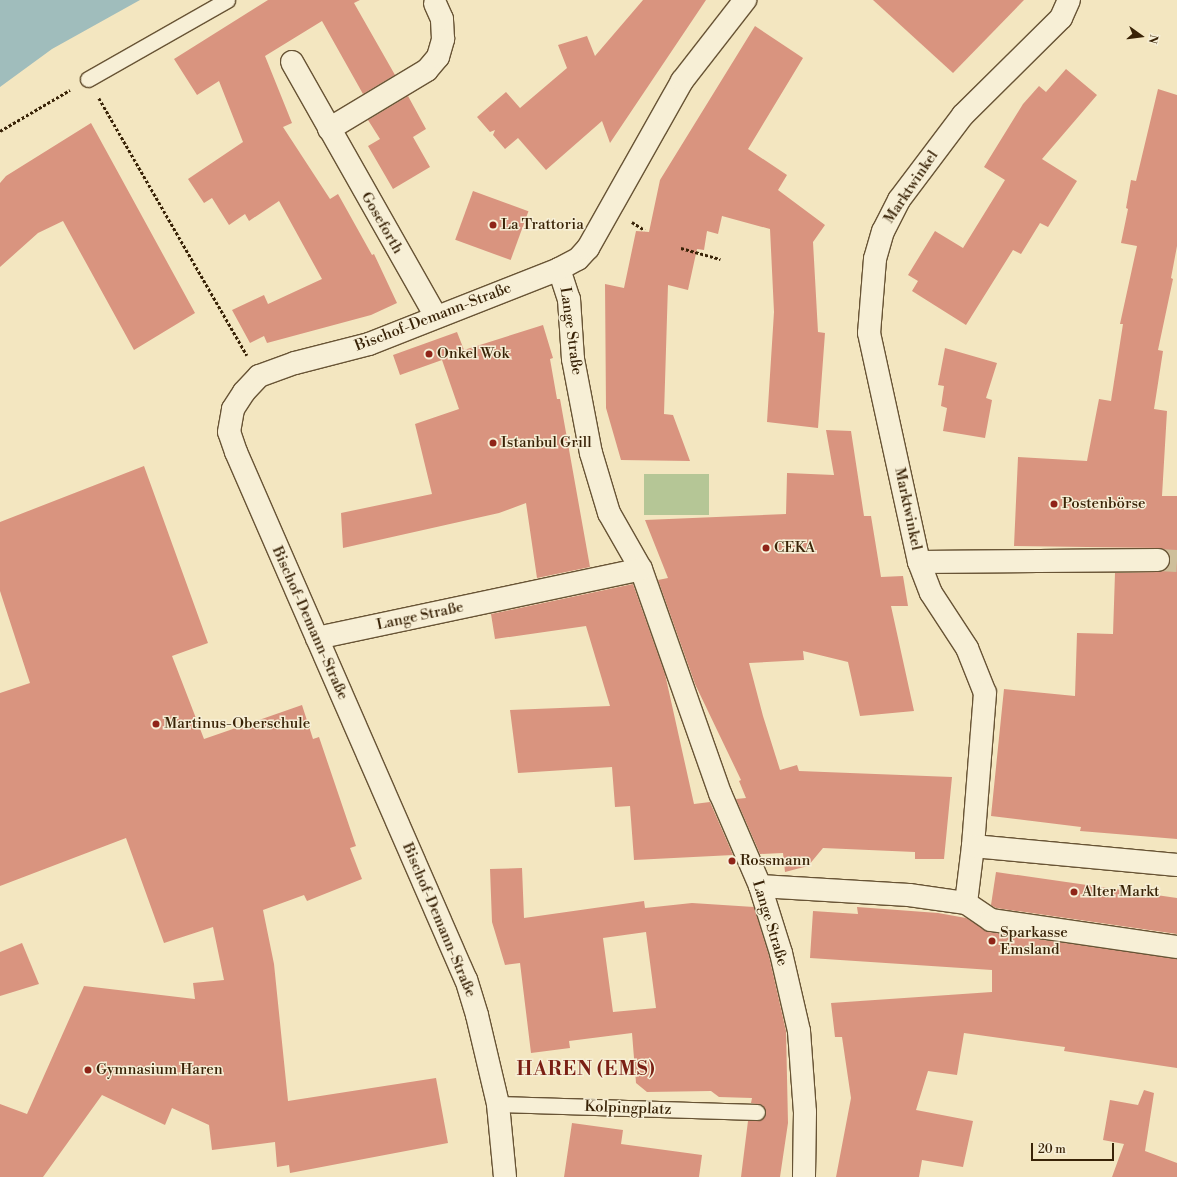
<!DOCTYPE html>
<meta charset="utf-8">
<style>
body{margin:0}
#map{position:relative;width:1177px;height:1177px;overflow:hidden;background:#f3e6c0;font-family:"Libre Bodoni",serif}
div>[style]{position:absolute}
.green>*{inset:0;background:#b5c696;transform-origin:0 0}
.water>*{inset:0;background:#a0bdbc}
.building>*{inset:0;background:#d9947f;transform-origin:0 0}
.street-tunnel>*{height:22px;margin-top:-11px;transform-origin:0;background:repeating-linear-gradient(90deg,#cebf9b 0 22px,transparent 0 33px)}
.path>*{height:2.5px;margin-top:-1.25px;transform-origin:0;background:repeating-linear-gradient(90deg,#392307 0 3px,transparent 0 5px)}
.roads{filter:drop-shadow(1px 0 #685435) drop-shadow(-1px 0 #685435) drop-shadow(0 1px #685435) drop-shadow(0 -1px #685435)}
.lane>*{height:15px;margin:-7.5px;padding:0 7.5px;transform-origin:7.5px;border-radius:7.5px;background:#f7efd6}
.street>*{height:22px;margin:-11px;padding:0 11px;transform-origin:11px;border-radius:11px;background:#f7efd6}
.dots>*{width:11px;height:11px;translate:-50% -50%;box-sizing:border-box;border:2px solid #f7efd6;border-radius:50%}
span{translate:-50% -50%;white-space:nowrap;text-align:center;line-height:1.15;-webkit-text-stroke:3px #f7efd6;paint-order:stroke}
.street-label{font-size:15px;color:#392307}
.poi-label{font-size:15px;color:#392307}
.left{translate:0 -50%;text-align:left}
.district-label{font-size:19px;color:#7a1f14;font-weight:700;letter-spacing:1px}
.north{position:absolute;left:1121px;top:16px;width:40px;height:40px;-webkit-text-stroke:3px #f7efd6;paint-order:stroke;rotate:104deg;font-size:11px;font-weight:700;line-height:16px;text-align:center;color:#392307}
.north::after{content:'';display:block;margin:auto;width:14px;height:18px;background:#392307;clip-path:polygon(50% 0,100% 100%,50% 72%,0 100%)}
.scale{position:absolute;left:1031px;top:1143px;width:83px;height:18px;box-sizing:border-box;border:2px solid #392307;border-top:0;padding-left:5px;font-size:12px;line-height:14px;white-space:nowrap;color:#392307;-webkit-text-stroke:3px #f7efd6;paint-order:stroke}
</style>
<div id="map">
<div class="green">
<i style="left:709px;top:474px;width:41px;height:65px;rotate:90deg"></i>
</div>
<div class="water">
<i style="clip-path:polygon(0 0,140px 0,52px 49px,0 87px)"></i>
</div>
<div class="building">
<i style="clip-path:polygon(268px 0,360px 0,354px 3px,395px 75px,363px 94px,322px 21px,265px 56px,292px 123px,283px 127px,330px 199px,338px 194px,372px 255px,374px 254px,397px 303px,371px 315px,267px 343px,264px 336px,250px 343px,232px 310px,264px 295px,268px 304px,322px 279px,279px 201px,249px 221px,245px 214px,229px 225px,212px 198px,204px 203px,188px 179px,243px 142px,219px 81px,197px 95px,174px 59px)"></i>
<i style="clip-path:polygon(643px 0,706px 0,610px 143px,602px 121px,546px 170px,518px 138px,505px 149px,493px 135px,495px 130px,490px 132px,477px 117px,506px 92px,520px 108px,567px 68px,558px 45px,587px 36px,595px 56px)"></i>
<i style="clip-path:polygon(873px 0,1024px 0,953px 73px)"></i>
<i style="clip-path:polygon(755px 26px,803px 58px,748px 149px,787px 175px,778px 190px,825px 225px,813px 242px,818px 332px,825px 333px,818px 428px,767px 422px,774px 312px,770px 229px,722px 216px,718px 234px,707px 231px,704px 250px,697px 249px,688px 290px,668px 285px,664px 414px,673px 415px,690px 461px,621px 460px,606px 408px,605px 284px,624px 288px,636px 231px,649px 232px,660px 180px)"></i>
<i style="clip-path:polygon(1066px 69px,1097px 95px,1042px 159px,1077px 181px,1048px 227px,1040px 223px,1021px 254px,1013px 250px,966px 325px,912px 291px,918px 281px,908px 275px,935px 231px,963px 248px,1005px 180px,984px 167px,1023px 104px,1039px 86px,1046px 92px)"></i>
<i style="clip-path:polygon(1158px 89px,1177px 95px,1177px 246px,1171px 278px,1173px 279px,1158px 350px,1163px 351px,1154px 409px,1167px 411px,1162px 496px,1177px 496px,1177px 839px,1080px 831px,1081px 827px,991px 816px,1004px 689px,1075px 696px,1077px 633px,1113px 634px,1115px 573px,1158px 572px,1169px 566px,1170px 560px,1169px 553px,1158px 548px,1014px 546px,1018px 457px,1087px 461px,1099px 399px,1111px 401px,1123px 324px,1120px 324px,1137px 246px,1121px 243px,1128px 209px,1126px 208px,1131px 180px,1136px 181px)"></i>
<i style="clip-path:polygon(408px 96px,426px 129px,413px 137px,430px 167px,393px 189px,368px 146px,380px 139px,368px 120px)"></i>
<i style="clip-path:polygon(91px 123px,195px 313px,134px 350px,63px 221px,38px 233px,0 267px,0 183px,6px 176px)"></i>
<i style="left:473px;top:191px;width:59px;height:52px;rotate:20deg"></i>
<i style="clip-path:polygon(543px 325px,553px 358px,550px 359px,557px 399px,560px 399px,590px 567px,537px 578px,526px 503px,499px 513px,343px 548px,341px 513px,432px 494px,415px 424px,459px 409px,442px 360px,400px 375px,393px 355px,457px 332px,464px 350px)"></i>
<i style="clip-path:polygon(945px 348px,997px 363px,986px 398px,992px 400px,985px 438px,943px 431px,947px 408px,941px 406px,944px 386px,938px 385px)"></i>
<i style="clip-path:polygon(826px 430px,851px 431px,864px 516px,871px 516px,881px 577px,903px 576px,908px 606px,891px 606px,914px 711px,860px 716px,848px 662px,803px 651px,804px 660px,749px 663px,763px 716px,780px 770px,797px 765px,799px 771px,952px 777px,944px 859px,915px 859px,915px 852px,823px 848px,808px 866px,785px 872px,783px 853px,760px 854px,736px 799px,746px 798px,739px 781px,741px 780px,695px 684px,658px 580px,668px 578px,645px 520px,786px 514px,787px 473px,834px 475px)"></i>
<i style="clip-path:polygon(144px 466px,208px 643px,172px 656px,204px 739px,302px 705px,313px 739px,319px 737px,356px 846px,350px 848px,362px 879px,307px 901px,304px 895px,263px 910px,274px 964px,288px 1101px,436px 1078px,448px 1143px,290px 1173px,289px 1165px,277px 1167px,275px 1142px,212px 1150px,209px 1125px,172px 1108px,165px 1125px,102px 1095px,43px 1177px,0 1177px,0 1104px,27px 1114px,84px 986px,195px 999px,193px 983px,224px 980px,213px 927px,164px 943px,126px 838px,0 886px,0 693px,30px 683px,0 591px,0 522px)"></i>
<i style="clip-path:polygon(633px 584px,665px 674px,694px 804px,710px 802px,733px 855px,634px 860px,630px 806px,615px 807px,612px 767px,518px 773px,510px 710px,610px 706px,586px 626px,495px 639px,491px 614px)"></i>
<i style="clip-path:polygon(evenodd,522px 868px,524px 918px,644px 901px,645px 908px,692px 903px,754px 907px,769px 956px,786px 1031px,788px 1123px,780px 1177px,741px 1177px,748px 1121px,757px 1121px,764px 1117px,766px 1112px,762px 1105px,751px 1103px,752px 1098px,719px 1097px,711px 1091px,647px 1092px,636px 1083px,632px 1033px,569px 1041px,570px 1048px,531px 1053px,520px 963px,505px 965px,492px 922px,490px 869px,522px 868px,646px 932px,656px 1008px,613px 1012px,603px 938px,646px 932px)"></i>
<i style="clip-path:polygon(996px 872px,1177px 898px,1177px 934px,996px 908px,991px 905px)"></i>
<i style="clip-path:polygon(857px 907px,938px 913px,966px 918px,989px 932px,1177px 959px,1177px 1068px,1064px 1051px,1065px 1047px,964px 1033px,957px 1075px,928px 1071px,916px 1110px,973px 1121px,963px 1167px,922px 1160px,919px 1177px,836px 1177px,851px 1098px,842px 1037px,835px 1037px,831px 1003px,992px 992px,992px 970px,810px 958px,813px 911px,858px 914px)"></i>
<i style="clip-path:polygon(22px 943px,39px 984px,0 996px,0 952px)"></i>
<i style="clip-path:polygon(1144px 1090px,1154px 1093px,1145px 1151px,1177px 1163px,1177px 1177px,1112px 1177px,1124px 1144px,1103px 1140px,1110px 1100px,1138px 1105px)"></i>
<i style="clip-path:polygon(572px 1123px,623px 1130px,621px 1144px,702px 1155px,699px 1177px,564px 1177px)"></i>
</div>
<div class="street-tunnel">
<i style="left:1158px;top:560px;width:19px;rotate:3deg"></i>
</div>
<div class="path">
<i style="left:99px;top:98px;width:297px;rotate:60.1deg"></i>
<i style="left:0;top:131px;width:81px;rotate:-30.4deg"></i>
<i style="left:632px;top:222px;width:15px;rotate:32deg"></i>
<i style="left:681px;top:248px;width:41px;rotate:15.8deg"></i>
</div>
<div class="roads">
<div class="lane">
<i style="left:88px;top:79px;width:160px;rotate:-29.6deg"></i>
<i style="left:498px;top:1104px;width:259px;rotate:1.8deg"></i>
</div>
<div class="street">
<i style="left:1069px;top:0;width:20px;rotate:114deg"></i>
<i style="left:1061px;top:18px;width:138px;rotate:135.3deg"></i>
<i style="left:963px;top:115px;width:106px;rotate:127deg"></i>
<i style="left:899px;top:200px;width:35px;rotate:117deg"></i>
<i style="left:883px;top:231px;width:29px;rotate:106deg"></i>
<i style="left:875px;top:259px;width:74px;rotate:94.6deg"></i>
<i style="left:869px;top:333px;width:234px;rotate:77.7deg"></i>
<i style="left:919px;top:562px;width:239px;rotate:-0.5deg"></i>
<i style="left:292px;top:62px;width:293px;rotate:60.5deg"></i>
<i style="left:329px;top:129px;width:114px;rotate:-31deg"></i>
<i style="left:427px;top:70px;width:17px;rotate:-50deg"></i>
<i style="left:438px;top:57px;width:19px;rotate:-74deg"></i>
<i style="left:443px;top:39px;width:20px;rotate:-93deg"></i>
<i style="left:442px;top:19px;width:17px;rotate:-114deg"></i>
<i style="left:559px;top:269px;width:32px;rotate:72deg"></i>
<i style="left:569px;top:299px;width:60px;rotate:86.2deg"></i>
<i style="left:573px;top:359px;width:96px;rotate:79.2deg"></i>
<i style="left:591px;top:453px;width:63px;rotate:73.3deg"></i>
<i style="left:609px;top:513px;width:64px;rotate:60.3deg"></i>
<i style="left:641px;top:569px;width:238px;rotate:70.6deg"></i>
<i style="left:720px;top:793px;width:101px;rotate:66.7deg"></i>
<i style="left:760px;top:886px;width:70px;rotate:72.6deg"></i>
<i style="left:781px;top:953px;width:80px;rotate:77deg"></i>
<i style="left:799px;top:1031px;width:81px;rotate:85.8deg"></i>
<i style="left:805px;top:1112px;width:65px;rotate:90.9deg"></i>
<i style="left:919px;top:562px;width:33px;rotate:69deg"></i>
<i style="left:931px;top:593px;width:66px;rotate:56.8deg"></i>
<i style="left:967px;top:648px;width:48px;rotate:68.2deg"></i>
<i style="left:985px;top:693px;width:153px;rotate:94.5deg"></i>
<i style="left:317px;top:638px;width:331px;rotate:-12deg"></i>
<i style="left:760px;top:886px;width:149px;rotate:3.5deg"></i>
<i style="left:909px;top:895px;width:58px;rotate:8deg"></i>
<i style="left:966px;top:903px;width:30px;rotate:34deg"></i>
<i style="left:991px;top:920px;width:188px;rotate:8.3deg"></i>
<i style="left:966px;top:903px;width:57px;rotate:-83deg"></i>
<i style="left:973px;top:846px;width:205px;rotate:5.3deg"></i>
<i style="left:505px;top:1177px;width:73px;rotate:-95.5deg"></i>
<i style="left:498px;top:1104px;width:91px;rotate:-103.3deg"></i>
<i style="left:477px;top:1015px;width:37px;rotate:-107deg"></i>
<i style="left:466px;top:980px;width:576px;rotate:-113.54deg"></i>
<i style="left:236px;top:452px;width:21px;rotate:-109deg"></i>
<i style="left:229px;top:432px;width:23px;rotate:-80deg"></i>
<i style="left:233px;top:409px;width:20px;rotate:-57deg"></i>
<i style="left:244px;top:392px;width:22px;rotate:-47deg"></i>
<i style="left:259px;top:376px;width:38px;rotate:-20deg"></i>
<i style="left:295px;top:363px;width:76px;rotate:-14.4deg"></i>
<i style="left:369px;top:344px;width:204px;rotate:-21.5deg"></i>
<i style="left:559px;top:269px;width:21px;rotate:-28deg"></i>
<i style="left:578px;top:259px;width:15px;rotate:-48deg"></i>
<i style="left:588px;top:248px;width:192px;rotate:-60.6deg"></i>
<i style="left:682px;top:81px;width:103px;rotate:-52.1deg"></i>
</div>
</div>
<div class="dots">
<i style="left:493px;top:225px;background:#8f2418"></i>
<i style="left:429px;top:354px;background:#8f2418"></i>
<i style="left:493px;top:443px;background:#8f2418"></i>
<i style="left:1054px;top:504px;background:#8f2418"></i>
<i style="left:766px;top:548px;background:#8f2418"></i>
<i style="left:156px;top:724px;background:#8f2418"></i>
<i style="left:732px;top:861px;background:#8f2418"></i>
<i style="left:1074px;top:892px;background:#8f2418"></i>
<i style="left:992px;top:941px;background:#8f2418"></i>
<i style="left:88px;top:1070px;background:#8f2418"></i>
</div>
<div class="street-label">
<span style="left:911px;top:187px;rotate:-56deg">Marktwinkel</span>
<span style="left:382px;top:223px;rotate:60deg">Goseforth</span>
<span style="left:433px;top:317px;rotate:-21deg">Bischof-Demann-Straße</span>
<span style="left:571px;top:331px;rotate:82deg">Lange Straße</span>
<span style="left:908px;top:509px;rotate:78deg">Marktwinkel</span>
<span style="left:420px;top:616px;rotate:-12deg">Lange Straße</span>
<span style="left:310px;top:623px;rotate:66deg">Bischof-Demann-Straße</span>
<span style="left:439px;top:920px;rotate:67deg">Bischof-Demann-Straße</span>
<span style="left:770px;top:923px;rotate:73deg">Lange Straße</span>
<span style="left:628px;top:1108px;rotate:2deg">Kolpingplatz</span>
</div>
<div class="poi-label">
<span class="left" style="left:501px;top:225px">La Trattoria</span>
<span class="left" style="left:437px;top:354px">Onkel Wok</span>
<span class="left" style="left:501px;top:443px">Istanbul Grill</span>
<span class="left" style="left:1062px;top:504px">Postenbörse</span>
<span class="left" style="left:774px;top:548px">CEKA</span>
<span class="left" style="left:164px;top:724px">Martinus-Oberschule</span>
<span class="left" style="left:740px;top:861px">Rossmann</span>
<span class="left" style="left:1082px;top:892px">Alter Markt</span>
<span class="left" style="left:1000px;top:941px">Sparkasse<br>Emsland</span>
<span class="left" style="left:96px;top:1070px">Gymnasium Haren</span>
</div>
<div class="district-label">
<span style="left:586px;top:1070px">HAREN (EMS)</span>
</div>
<div class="north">N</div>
<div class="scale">20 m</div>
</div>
